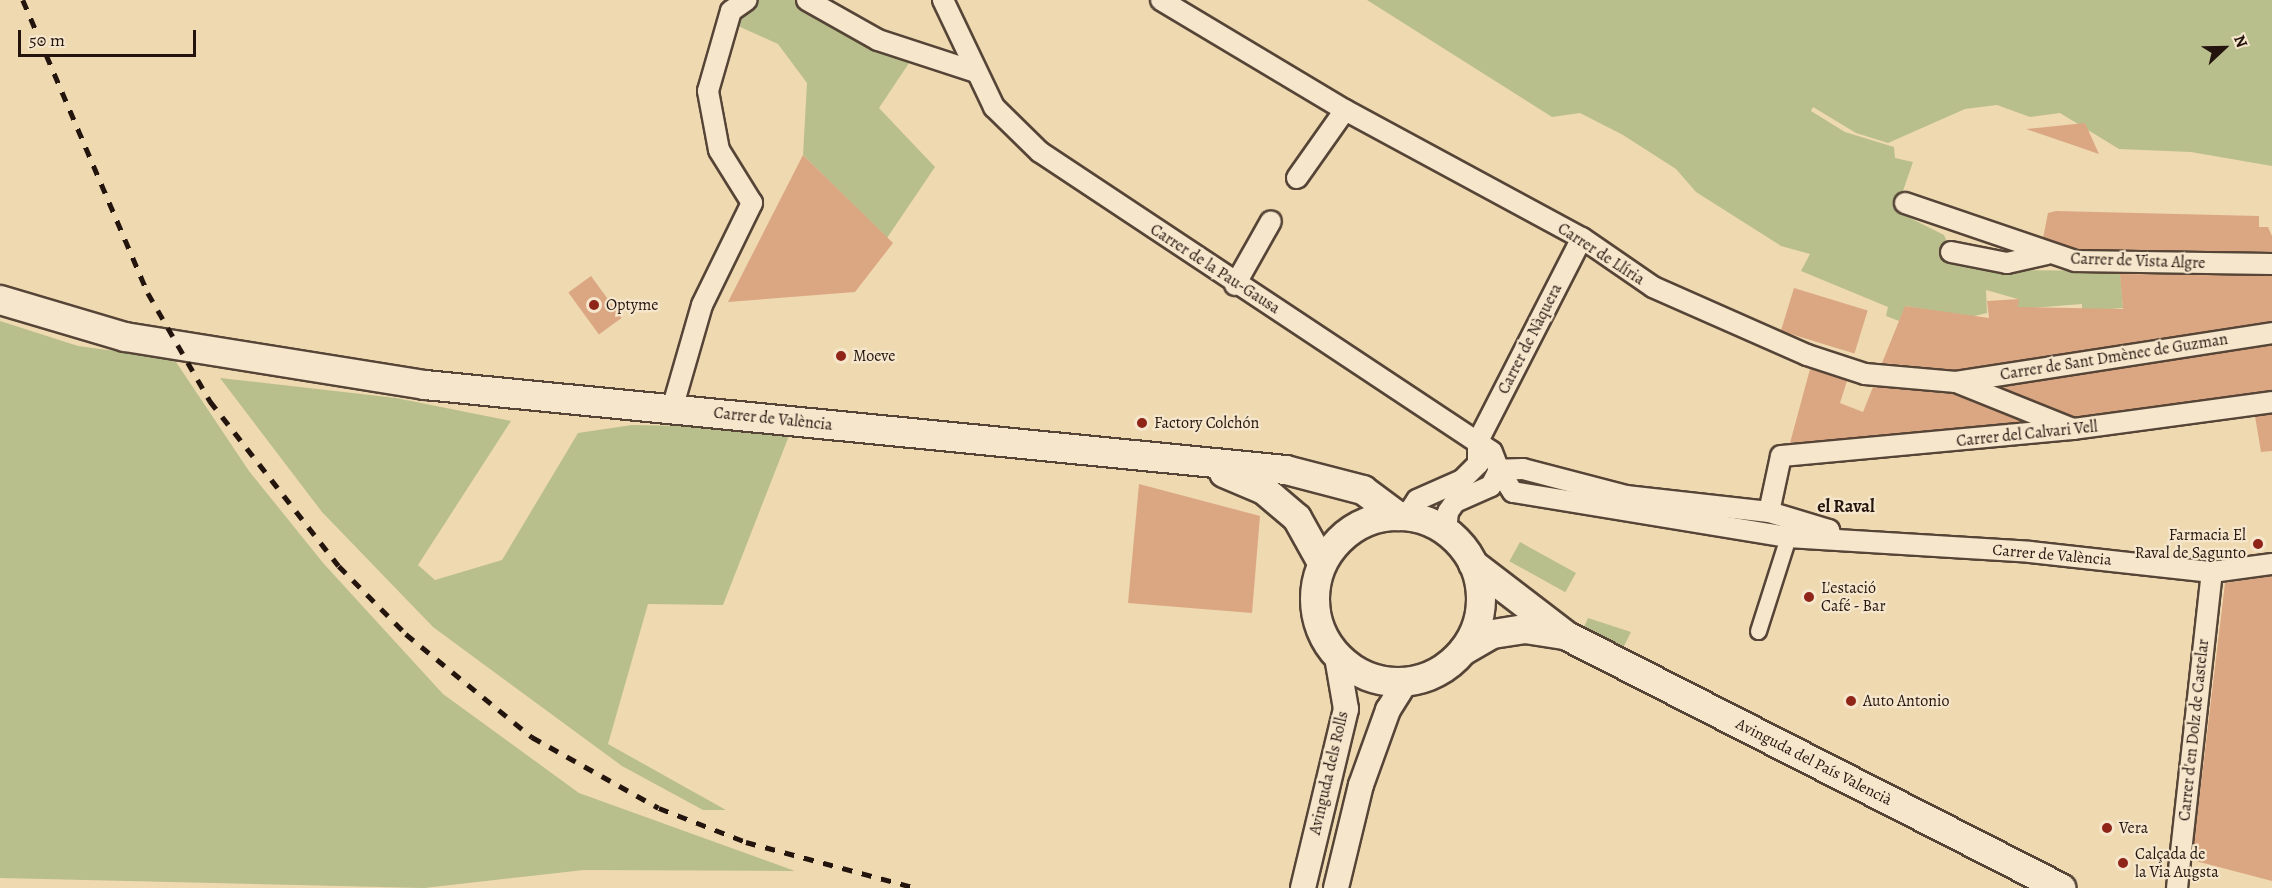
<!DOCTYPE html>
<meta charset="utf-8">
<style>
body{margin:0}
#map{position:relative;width:2272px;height:888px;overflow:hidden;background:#efd9b1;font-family:Alegreya,serif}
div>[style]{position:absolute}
.green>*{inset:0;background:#b9bf8c;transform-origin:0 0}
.building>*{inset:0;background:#dba782;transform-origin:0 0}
.roads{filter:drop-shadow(2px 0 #564537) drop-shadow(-2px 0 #564537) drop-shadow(0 2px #564537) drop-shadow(0 -2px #564537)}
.pedestrian>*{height:15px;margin:-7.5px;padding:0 7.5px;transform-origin:7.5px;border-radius:7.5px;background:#f5e6cc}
.minor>*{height:20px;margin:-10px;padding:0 10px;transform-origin:10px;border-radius:10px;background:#f5e6cc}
.tertiary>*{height:24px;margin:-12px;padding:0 12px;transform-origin:12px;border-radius:12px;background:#f5e6cc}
.secondary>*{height:28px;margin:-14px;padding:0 14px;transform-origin:14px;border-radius:14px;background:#f5e6cc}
.secondary>.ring{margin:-14px;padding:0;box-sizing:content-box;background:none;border:28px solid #f5e6cc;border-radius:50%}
.rail>*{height:4.5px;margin-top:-2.25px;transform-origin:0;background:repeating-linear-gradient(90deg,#23140e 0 10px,transparent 0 20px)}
.dots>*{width:16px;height:16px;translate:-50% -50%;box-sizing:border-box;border:3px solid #f5e6cc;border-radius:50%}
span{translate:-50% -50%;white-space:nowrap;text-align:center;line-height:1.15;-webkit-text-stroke:4.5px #f5e6cc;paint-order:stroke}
.street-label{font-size:16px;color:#23140e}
.poi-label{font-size:16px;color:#23140e}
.left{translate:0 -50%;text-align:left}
.right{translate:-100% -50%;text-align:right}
.neighbourhood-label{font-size:18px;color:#23140e;font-weight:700}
.north{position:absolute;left:2194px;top:18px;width:60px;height:60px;-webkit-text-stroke:4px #f5e6cc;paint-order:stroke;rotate:68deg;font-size:16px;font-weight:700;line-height:24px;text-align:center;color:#23140e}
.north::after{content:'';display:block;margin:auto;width:21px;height:27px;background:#23140e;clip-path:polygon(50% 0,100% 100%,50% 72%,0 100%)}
.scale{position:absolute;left:18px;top:30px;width:178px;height:27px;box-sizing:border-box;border:3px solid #23140e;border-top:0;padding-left:8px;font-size:18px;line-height:21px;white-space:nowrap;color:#23140e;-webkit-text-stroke:4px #f5e6cc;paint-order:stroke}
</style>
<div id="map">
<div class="green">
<i style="clip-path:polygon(747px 0,807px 0,911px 60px,879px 108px,935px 167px,887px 238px,803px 155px,807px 83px,778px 44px,727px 21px)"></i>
<i style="clip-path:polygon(1367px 0,2272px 0,2272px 166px,2191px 152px,2119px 149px,2060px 113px,2030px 117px,1997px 105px,1965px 109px,1888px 143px,1856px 133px,1813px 107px,1811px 111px,1845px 132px,1894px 147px,1895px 158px,1913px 162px,1896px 211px,1944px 235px,1951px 252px,2000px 270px,2120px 271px,2123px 308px,2082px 311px,2082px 304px,2018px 309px,2018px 299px,1986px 290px,1987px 313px,1970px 317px,1906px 306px,1899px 321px,1886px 316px,1888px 307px,1801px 271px,1810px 254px,1781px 246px,1696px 192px,1676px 169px,1623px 135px,1580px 113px,1552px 117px)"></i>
<i style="clip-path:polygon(0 321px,78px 346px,174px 359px,249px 471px,324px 564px,443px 694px,579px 793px,795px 871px,584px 870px,424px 888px,0 878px)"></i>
<i style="clip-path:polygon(220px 378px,396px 398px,511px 421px,418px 565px,435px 580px,502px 560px,578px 433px,632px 425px,792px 428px,723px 605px,648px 604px,608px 744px,726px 810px,703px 810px,622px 766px,433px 627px,322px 512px)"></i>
<i style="left:1520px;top:542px;width:64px;height:22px;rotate:29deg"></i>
<i style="clip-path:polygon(1588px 618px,1631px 632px,1623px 648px,1583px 629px)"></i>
</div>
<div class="building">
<i style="clip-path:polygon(2085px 123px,2099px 154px,2026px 129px)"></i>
<i style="clip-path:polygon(803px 155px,893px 243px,855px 292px,728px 302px)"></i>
<i style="clip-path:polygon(2056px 211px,2259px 216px,2259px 227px,2268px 227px,2272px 236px,2272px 252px,2077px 249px,2043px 238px,2048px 213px)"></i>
<i style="clip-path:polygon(2120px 274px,2272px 276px,2272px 321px,1956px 370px,1882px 363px,1905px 306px,1989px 318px,1987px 301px,2019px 299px,2018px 307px,2123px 309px)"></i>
<i style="left:591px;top:276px;width:52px;height:28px;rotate:54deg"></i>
<i style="left:1794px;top:288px;width:77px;height:45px;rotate:17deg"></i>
<i style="clip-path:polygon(2272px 345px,2272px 390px,2075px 417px,2001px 387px)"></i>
<i style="clip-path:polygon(1810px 369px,1847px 381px,1840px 403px,1863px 412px,1873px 387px,1953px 394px,2022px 422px,1790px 443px)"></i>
<i style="clip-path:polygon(2272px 414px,2272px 451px,2261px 452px,2255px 416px)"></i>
<i style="clip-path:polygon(1139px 484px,1260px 516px,1252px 613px,1128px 603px)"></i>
<i style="clip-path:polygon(2272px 576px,2272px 881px,2192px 860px,2225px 583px)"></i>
</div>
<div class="roads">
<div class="pedestrian">
<i style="left:1758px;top:631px;width:99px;rotate:-72.3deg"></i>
</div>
<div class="minor">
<i style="left:807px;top:0;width:81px;rotate:29.4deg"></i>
<i style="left:878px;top:40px;width:103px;rotate:18.1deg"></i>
<i style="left:943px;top:0;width:119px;rotate:64.5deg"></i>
<i style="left:994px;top:107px;width:64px;rotate:44.4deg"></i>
<i style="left:1040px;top:152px;width:542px;rotate:33.57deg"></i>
<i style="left:1492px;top:452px;width:19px;rotate:69deg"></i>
<i style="left:1499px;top:470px;width:18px;rotate:117deg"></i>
<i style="left:1491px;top:486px;width:39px;rotate:156deg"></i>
<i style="left:1455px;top:502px;width:12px;rotate:125deg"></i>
<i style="left:1448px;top:512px;width:20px;rotate:96deg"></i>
<i style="left:1161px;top:0;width:214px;rotate:30.9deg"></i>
<i style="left:1345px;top:110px;width:269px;rotate:28.4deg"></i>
<i style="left:1582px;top:238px;width:86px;rotate:34.6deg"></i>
<i style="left:1653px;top:287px;width:168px;rotate:23.8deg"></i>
<i style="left:1807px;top:355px;width:61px;rotate:18.1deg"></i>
<i style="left:1865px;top:374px;width:91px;rotate:5deg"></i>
<i style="left:1956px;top:382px;width:126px;rotate:21.9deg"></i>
<i style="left:1297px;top:178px;width:83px;rotate:-54.8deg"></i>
<i style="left:1905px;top:203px;width:180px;rotate:18.8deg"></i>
<i style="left:2075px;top:261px;width:197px;rotate:0.9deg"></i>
<i style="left:1951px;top:252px;width:57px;rotate:11.1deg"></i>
<i style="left:2007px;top:263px;width:41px;rotate:-12.7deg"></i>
<i style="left:1235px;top:285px;width:73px;rotate:-60.6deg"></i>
<i style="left:1956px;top:382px;width:320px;rotate:-8.8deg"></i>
<i style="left:672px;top:409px;width:108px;rotate:-73.9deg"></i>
<i style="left:702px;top:305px;width:114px;rotate:-63.9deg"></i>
<i style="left:752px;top:203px;width:62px;rotate:-121.9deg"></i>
<i style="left:719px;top:150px;width:60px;rotate:-100.6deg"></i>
<i style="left:708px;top:91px;width:83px;rotate:-74deg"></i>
<i style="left:731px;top:11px;width:19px;rotate:-35deg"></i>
<i style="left:1769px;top:512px;width:57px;rotate:-77.9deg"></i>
<i style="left:1781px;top:456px;width:293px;rotate:-5.3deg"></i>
<i style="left:2073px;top:429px;width:201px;rotate:-7.7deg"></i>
<i style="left:1407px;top:515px;width:18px;rotate:-56deg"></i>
<i style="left:1417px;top:500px;width:49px;rotate:-24deg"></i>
<i style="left:1462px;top:480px;width:23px;rotate:-45deg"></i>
<i style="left:1478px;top:464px;width:23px;rotate:-90deg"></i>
<i style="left:1478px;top:441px;width:228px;rotate:-62.9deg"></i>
<i style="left:1831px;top:537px;width:7px;rotate:-106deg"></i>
<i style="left:1829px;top:530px;width:63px;rotate:-163.3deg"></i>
<i style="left:1769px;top:512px;width:144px;rotate:-173.6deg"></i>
<i style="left:1626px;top:496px;width:106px;rotate:-165.3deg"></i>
<i style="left:1523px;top:469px;width:24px;rotate:178deg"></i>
<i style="left:1499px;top:470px;width:26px;rotate:58deg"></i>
<i style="left:1513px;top:492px;width:279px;rotate:9.3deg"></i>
<i style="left:1788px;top:537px;width:242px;rotate:3.5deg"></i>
<i style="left:2030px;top:552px;width:183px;rotate:6.3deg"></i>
<i style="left:2212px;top:572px;width:61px;rotate:-7.6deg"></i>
<i style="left:2177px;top:888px;width:318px;rotate:-83.7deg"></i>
</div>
<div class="tertiary">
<i style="left:1303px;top:888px;width:184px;rotate:-76.5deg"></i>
<i style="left:1346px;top:709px;width:53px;rotate:-99.8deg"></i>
<i style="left:1336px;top:888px;width:106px;rotate:-76.4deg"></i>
<i style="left:1361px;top:785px;width:80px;rotate:-70.2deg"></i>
<i style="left:1388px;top:710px;width:32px;rotate:-58deg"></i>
</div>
<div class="secondary">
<i style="left:0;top:300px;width:130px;rotate:16.5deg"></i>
<i style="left:125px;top:337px;width:304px;rotate:9.1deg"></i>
<i style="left:425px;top:385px;width:865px;rotate:5.64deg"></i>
<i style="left:1286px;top:470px;width:80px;rotate:14.6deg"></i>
<i style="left:1363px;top:490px;width:44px;rotate:36.6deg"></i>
<i style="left:1224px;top:473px;width:43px;rotate:23deg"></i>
<i style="left:1264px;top:490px;width:43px;rotate:40.3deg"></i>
<i style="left:1297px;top:518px;width:51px;rotate:60.9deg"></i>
<i class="ring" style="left:1315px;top:516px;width:138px;height:138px"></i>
<i style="left:1473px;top:564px;width:118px;rotate:37.5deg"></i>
<i style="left:1567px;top:636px;width:555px;rotate:27.03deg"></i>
<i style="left:1463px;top:651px;width:34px;rotate:-30deg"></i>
<i style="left:1493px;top:634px;width:33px;rotate:-9deg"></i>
<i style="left:1526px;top:629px;width:37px;rotate:9deg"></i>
</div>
</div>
<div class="rail">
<i style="left:23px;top:0;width:319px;rotate:66.9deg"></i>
<i style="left:148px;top:293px;width:125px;rotate:60.1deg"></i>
<i style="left:210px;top:401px;width:209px;rotate:52deg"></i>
<i style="left:339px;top:566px;width:95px;rotate:45.4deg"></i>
<i style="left:406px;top:634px;width:163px;rotate:39.3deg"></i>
<i style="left:532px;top:737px;width:145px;rotate:29.2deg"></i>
<i style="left:659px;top:808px;width:93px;rotate:21.3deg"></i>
<i style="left:746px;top:842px;width:177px;rotate:15.1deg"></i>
</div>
<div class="dots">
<i style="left:594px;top:305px;background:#8f2418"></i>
<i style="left:841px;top:356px;background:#8f2418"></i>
<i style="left:1142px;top:423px;background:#8f2418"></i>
<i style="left:2258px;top:544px;background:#8f2418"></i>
<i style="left:1809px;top:597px;background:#8f2418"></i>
<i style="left:1851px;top:701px;background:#8f2418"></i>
<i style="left:2107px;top:828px;background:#8f2418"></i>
<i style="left:2123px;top:863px;background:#8f2418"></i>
</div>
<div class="street-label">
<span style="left:1601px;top:254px;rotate:33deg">Carrer de Llíria</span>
<span style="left:2138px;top:261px;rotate:2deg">Carrer de Vista Algre</span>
<span style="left:1215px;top:269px;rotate:33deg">Carrer de la Pau-Gausa</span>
<span style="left:1530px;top:339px;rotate:-63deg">Carrer de Nàquera</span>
<span style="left:2114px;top:357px;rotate:-9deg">Carrer de Sant Dmènec de Guzman</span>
<span style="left:773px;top:419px;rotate:6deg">Carrer de València</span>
<span style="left:2027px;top:434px;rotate:-6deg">Carrer del Calvari Vell</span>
<span style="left:2052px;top:555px;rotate:5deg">Carrer de València</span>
<span style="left:2194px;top:730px;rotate:-84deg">Carrer d'en Dolz de Castelar</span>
<span style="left:1814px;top:762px;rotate:27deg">Avinguda del País Valencià</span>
<span style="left:1329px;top:773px;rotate:-77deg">Avinguda dels Rolls</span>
</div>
<div class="poi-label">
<span class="left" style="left:606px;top:305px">Optyme</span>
<span class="left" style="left:853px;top:356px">Moeve</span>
<span class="left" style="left:1154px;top:423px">Factory Colchón</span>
<span class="right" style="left:2246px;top:544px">Farmacia El<br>Raval de Sagunto</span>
<span class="left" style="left:1821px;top:597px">L'estació<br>Café - Bar</span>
<span class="left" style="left:1863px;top:701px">Auto Antonio</span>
<span class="left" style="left:2119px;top:828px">Vera</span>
<span class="left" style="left:2135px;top:863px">Calçada de<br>la Via Augsta</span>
</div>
<div class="neighbourhood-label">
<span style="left:1846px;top:506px">el Raval</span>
</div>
<div class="north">N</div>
<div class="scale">50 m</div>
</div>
